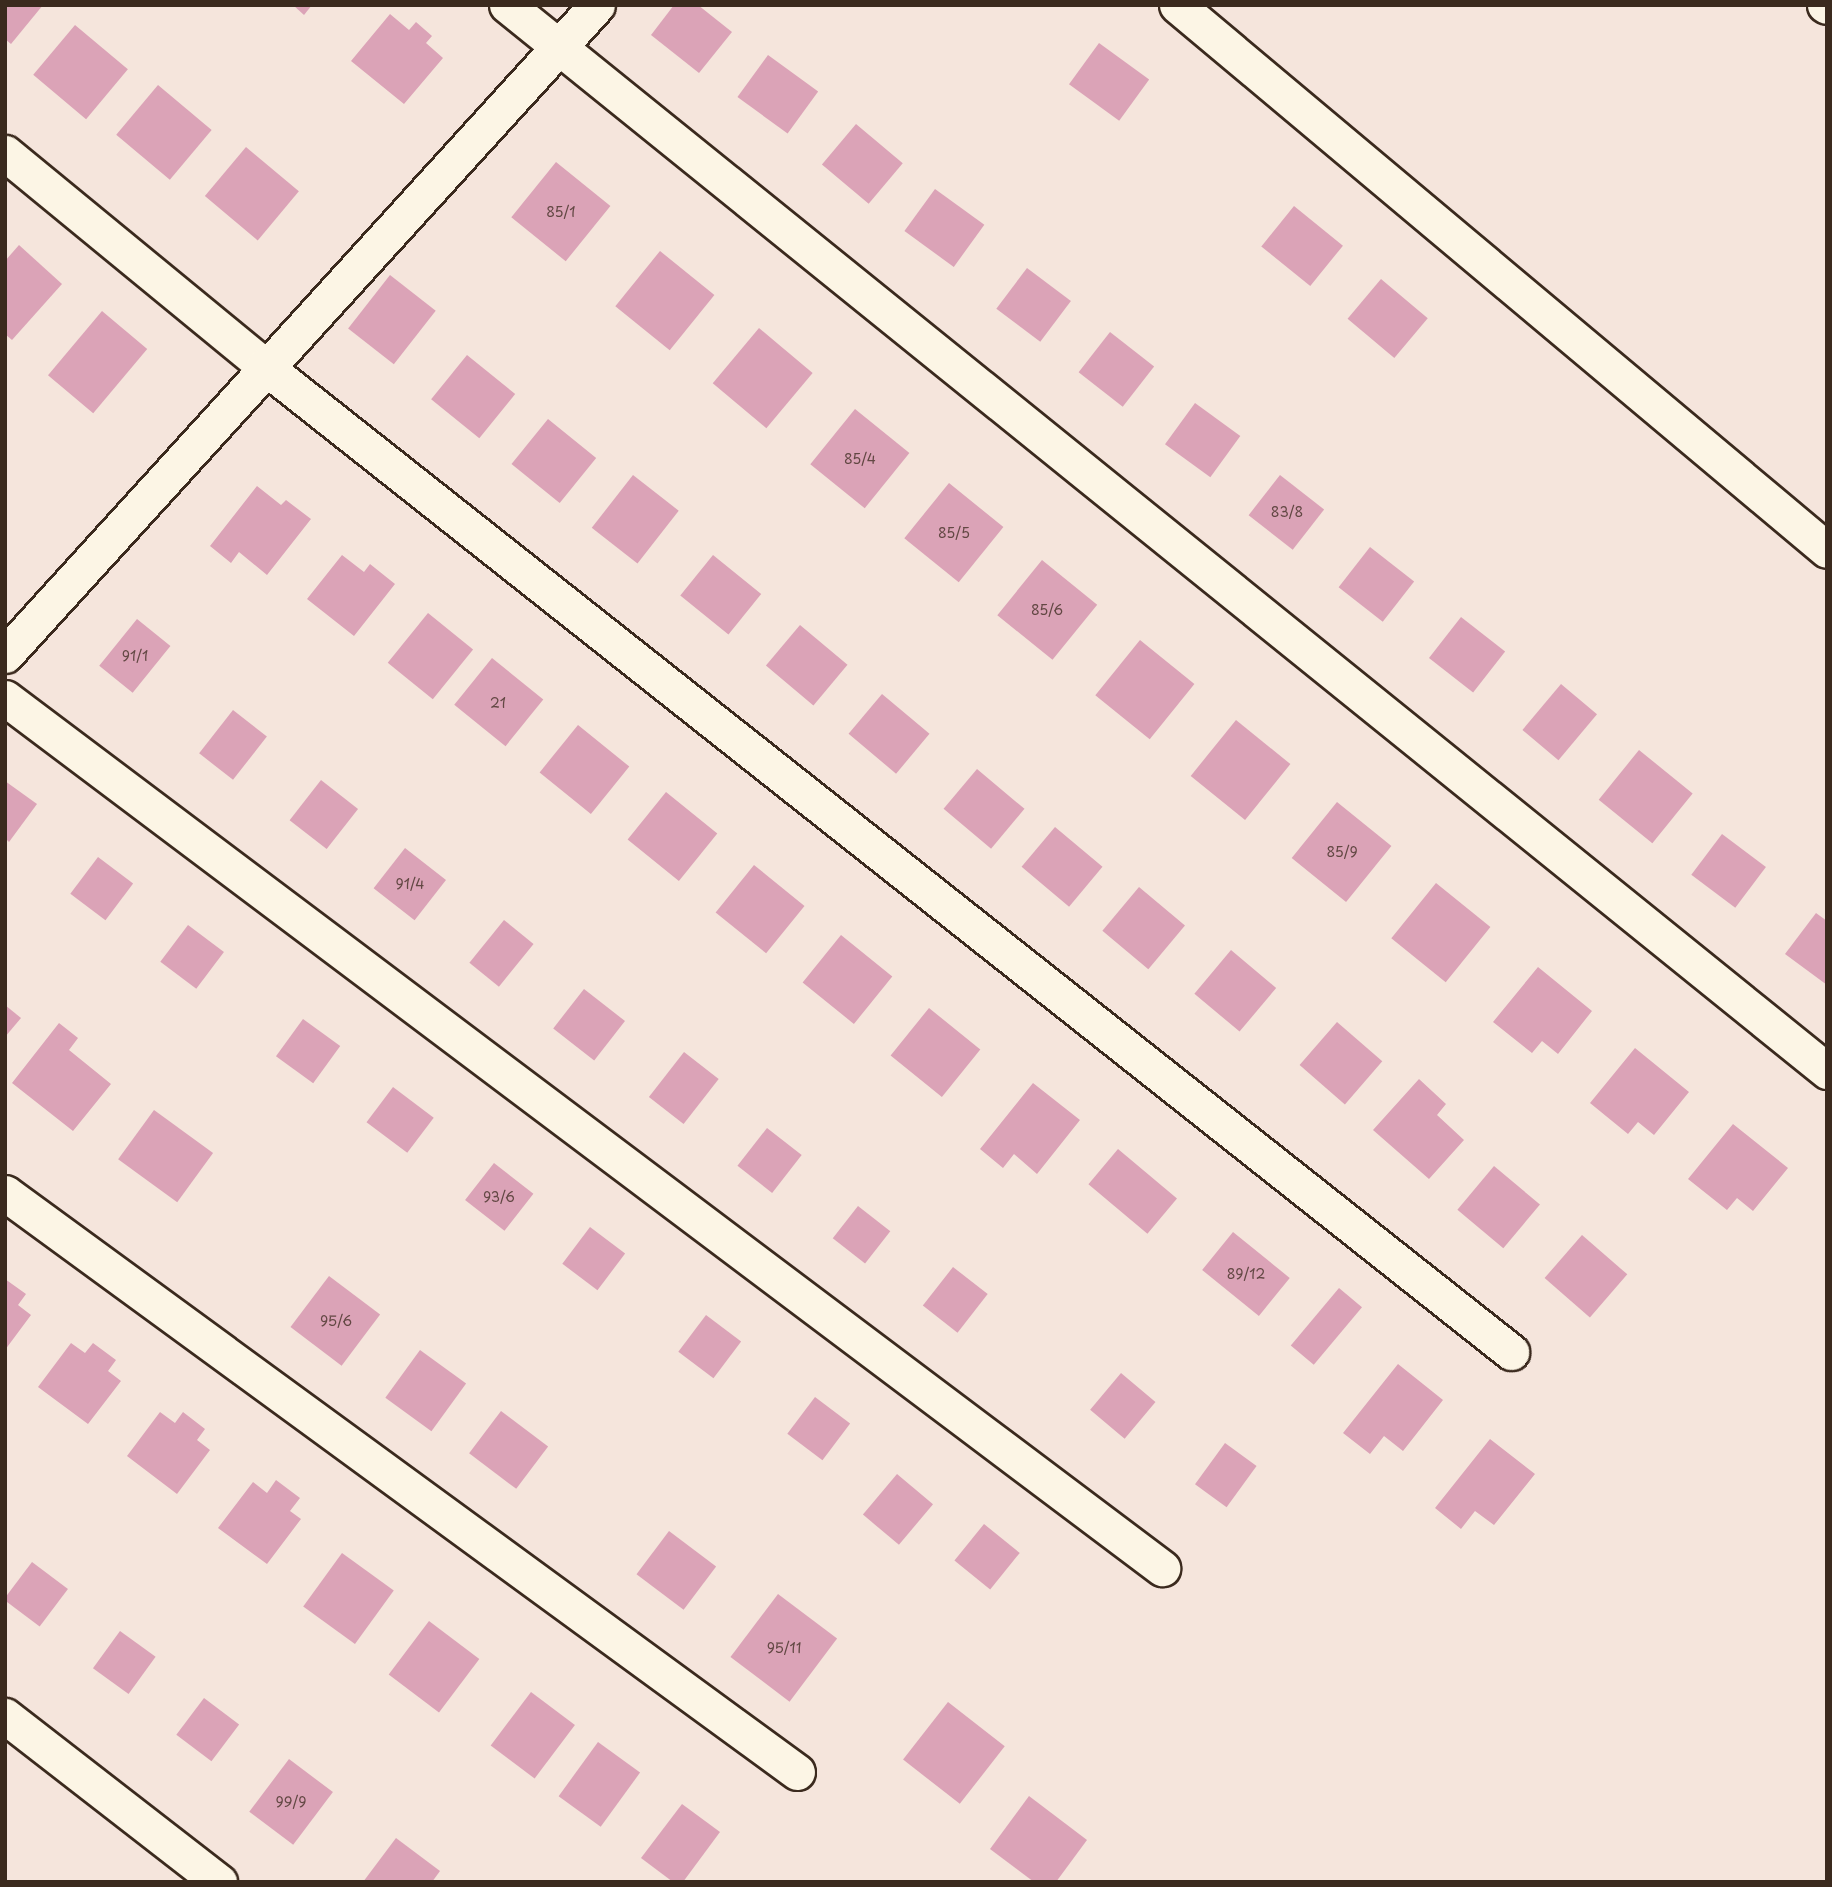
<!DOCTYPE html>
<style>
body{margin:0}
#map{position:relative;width:1832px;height:1887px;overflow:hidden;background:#f5e5dc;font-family:"Playpen Sans",sans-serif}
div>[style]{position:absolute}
.building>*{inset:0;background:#dba3b7;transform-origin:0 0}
.roads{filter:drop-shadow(2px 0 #3b2a1e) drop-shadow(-2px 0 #3b2a1e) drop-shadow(0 2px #3b2a1e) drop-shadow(0 -2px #3b2a1e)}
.minor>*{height:35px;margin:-17.5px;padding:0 17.5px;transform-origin:17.5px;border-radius:17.5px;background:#fcf5e5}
span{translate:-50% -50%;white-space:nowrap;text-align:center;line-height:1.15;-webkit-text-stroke:5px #fcf5e5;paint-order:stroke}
.number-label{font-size:14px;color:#634844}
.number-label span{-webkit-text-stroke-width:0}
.frame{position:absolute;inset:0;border:7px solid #3b2a1e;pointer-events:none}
</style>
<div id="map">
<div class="building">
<i style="clip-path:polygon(5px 5px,43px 5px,11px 44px,5px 39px)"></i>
<i style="clip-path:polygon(293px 5px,312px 5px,304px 15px)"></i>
<i style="clip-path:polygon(674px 5px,698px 5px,732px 32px,699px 73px,651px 35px)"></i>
<i style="clip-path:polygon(390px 14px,409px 30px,416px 22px,432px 36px,426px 43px,443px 58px,404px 104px,351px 61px)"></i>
<i style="left:75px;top:25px;width:69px;height:65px;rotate:40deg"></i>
<i style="left:1099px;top:43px;width:62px;height:51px;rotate:36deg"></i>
<i style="left:768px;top:55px;width:62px;height:52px;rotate:36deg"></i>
<i style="left:158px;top:85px;width:70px;height:65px;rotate:40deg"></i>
<i style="left:856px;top:124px;width:61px;height:53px;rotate:40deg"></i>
<i style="left:246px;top:147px;width:69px;height:64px;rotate:40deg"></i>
<i style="left:556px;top:162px;width:70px;height:71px;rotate:39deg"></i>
<i style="left:935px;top:189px;width:61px;height:52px;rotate:36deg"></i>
<i style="left:1294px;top:206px;width:63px;height:52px;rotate:39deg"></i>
<i style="clip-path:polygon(19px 245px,62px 284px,12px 340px,5px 334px,5px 261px)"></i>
<i style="left:660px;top:251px;width:70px;height:71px;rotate:39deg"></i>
<i style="left:1027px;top:268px;width:55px;height:51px;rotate:37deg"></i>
<i style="left:390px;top:275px;width:58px;height:68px;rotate:38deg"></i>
<i style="left:1381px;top:279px;width:61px;height:52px;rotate:40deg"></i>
<i style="left:102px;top:311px;width:59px;height:84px;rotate:40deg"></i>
<i style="left:759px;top:328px;width:70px;height:72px;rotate:40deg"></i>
<i style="left:1110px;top:332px;width:56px;height:51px;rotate:38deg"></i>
<i style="left:467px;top:355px;width:62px;height:57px;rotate:39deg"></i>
<i style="left:1195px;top:403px;width:56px;height:51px;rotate:36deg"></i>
<i style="left:855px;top:409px;width:70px;height:71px;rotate:39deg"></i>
<i style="left:548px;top:419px;width:62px;height:58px;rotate:39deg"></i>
<i style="left:633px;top:475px;width:58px;height:67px;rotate:38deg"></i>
<i style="left:1280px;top:475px;width:56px;height:51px;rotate:38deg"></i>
<i style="left:949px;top:483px;width:70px;height:71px;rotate:39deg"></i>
<i style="clip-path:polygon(257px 486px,281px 505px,286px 500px,311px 519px,267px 575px,239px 552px,231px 563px,210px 546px)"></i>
<i style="left:1370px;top:547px;width:56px;height:51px;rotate:38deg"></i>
<i style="clip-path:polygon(342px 555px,364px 572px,370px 564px,395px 584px,354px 636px,307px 599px)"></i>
<i style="left:713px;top:555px;width:62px;height:52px;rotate:39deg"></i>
<i style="left:1042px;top:560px;width:71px;height:71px;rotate:39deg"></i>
<i style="left:428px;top:613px;width:58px;height:64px;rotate:39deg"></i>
<i style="left:1461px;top:617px;width:56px;height:52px;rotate:38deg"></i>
<i style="left:137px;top:619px;width:43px;height:60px;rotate:39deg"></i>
<i style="left:800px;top:625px;width:62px;height:53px;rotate:40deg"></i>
<i style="left:1140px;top:640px;width:70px;height:71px;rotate:39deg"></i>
<i style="left:492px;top:658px;width:66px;height:60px;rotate:39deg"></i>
<i style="left:1561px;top:684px;width:47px;height:60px;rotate:40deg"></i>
<i style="left:882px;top:694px;width:62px;height:52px;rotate:40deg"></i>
<i style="left:233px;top:710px;width:43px;height:55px;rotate:38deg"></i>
<i style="left:1236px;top:720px;width:70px;height:72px;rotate:39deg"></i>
<i style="left:578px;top:725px;width:66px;height:61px;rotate:39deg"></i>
<i style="left:1639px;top:750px;width:69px;height:64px;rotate:39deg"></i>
<i style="left:977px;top:769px;width:62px;height:52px;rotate:40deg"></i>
<i style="left:321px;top:780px;width:47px;height:51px;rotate:38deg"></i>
<i style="clip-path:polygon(5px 781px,37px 804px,9px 842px,5px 838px)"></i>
<i style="left:666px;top:792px;width:66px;height:61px;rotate:39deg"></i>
<i style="left:1337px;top:802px;width:70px;height:72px;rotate:39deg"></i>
<i style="left:1055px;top:827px;width:62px;height:52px;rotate:40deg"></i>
<i style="left:1722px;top:834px;width:55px;height:51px;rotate:37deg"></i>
<i style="left:405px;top:848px;width:52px;height:51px;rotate:38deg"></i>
<i style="left:98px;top:857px;width:44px;height:46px;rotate:37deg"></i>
<i style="left:754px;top:865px;width:65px;height:61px;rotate:39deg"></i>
<i style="left:1436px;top:883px;width:70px;height:71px;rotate:39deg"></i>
<i style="left:1139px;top:887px;width:60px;height:57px;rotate:40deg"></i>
<i style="clip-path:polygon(1816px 913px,1827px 921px,1827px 985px,1785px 954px)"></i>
<i style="left:504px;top:920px;width:38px;height:55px;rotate:39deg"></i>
<i style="left:188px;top:925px;width:45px;height:46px;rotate:37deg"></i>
<i style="left:841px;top:935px;width:66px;height:61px;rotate:39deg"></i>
<i style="left:1231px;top:950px;width:59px;height:57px;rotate:40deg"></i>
<i style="clip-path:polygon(1538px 967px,1592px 1011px,1558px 1054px,1542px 1041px,1532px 1053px,1493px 1022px)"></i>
<i style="left:584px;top:989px;width:52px;height:50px;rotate:38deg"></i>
<i style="clip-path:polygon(5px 1005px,21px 1018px,5px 1037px)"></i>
<i style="left:929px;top:1008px;width:66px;height:61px;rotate:39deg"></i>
<i style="left:303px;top:1019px;width:46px;height:46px;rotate:36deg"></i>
<i style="left:1337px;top:1022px;width:60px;height:57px;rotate:41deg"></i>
<i style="clip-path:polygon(59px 1023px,78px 1038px,69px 1050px,111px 1084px,73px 1131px,12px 1083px)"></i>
<i style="clip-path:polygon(1635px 1048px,1689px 1092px,1654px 1135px,1638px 1122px,1628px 1134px,1590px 1103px)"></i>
<i style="left:684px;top:1052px;width:44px;height:57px;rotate:38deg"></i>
<i style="clip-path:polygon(1419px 1079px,1446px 1104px,1437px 1115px,1464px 1140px,1429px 1179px,1373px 1130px)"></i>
<i style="clip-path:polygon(1033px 1083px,1080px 1120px,1037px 1174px,1014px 1154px,1003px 1168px,980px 1149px)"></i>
<i style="left:393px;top:1087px;width:51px;height:44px;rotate:37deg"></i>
<i style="left:154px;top:1110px;width:73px;height:61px;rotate:36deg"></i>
<i style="clip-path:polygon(1733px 1124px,1788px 1168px,1753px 1211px,1737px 1198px,1727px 1210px,1688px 1179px)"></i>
<i style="left:767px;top:1128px;width:44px;height:48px;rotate:38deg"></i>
<i style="left:1118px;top:1149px;width:77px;height:46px;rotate:40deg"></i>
<i style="left:494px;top:1163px;width:50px;height:47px;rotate:38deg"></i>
<i style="left:1494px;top:1166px;width:60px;height:57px;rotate:40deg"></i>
<i style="left:858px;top:1206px;width:41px;height:41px;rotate:38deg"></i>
<i style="left:590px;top:1227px;width:44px;height:46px;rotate:37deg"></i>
<i style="left:1233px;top:1232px;width:73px;height:49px;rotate:39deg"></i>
<i style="left:1582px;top:1235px;width:60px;height:57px;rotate:41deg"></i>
<i style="left:953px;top:1267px;width:44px;height:49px;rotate:38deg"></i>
<i style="left:329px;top:1276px;width:64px;height:64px;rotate:37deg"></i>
<i style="clip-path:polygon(5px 1279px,26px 1294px,18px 1305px,31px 1315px,5px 1350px)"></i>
<i style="left:1339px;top:1288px;width:30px;height:75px;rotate:40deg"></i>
<i style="left:706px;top:1315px;width:44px;height:46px;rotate:37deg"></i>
<i style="clip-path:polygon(71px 1343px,85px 1353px,93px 1343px,116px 1360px,108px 1371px,121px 1381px,88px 1424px,38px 1387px)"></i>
<i style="left:420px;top:1350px;width:57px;height:59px;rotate:36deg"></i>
<i style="clip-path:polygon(1398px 1364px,1443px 1400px,1403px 1451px,1384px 1436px,1370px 1454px,1343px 1433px)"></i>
<i style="left:1121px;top:1373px;width:45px;height:48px;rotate:40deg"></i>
<i style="left:815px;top:1397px;width:44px;height:46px;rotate:37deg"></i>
<i style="left:501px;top:1411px;width:59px;height:53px;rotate:37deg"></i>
<i style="clip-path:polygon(160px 1412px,175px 1423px,183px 1412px,205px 1429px,197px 1440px,210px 1450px,177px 1494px,127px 1456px)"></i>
<i style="clip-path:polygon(1490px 1439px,1535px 1474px,1494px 1525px,1475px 1511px,1461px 1529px,1435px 1508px)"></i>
<i style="left:1225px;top:1443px;width:39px;height:51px;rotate:36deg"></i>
<i style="left:897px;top:1474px;width:47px;height:53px;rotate:40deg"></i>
<i style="clip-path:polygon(276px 1480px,300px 1498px,290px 1511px,301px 1519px,267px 1564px,218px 1528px,253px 1482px,267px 1493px)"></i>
<i style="left:984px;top:1524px;width:46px;height:47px;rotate:39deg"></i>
<i style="left:669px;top:1531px;width:59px;height:54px;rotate:37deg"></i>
<i style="left:342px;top:1553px;width:64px;height:66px;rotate:36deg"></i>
<i style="left:32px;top:1562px;width:45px;height:47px;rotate:37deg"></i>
<i style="left:778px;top:1594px;width:74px;height:79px;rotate:37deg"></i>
<i style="left:429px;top:1621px;width:63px;height:67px;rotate:37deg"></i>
<i style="left:120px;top:1631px;width:44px;height:46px;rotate:36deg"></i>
<i style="left:531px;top:1692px;width:55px;height:67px;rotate:37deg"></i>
<i style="left:204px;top:1698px;width:44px;height:46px;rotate:37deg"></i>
<i style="left:948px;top:1702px;width:72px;height:73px;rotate:38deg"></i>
<i style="left:598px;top:1742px;width:52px;height:67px;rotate:36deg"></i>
<i style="left:289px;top:1759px;width:55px;height:66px;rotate:37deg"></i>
<i style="clip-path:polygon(1029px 1796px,1087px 1840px,1056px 1882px,1034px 1882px,990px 1849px)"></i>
<i style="clip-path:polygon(682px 1804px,720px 1832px,683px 1882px,673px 1882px,641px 1858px)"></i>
<i style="clip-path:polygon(396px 1838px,440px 1871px,432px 1882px,363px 1882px)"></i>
</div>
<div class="roads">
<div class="minor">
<i style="left:507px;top:5px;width:1697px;rotate:38.92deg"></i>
<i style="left:1177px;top:5px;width:848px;rotate:39.98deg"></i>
<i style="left:1825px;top:5px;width:2px;rotate:27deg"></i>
<i style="left:5px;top:153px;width:335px;rotate:39.4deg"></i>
<i style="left:264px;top:366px;width:1590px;rotate:38.33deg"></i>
<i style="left:5px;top:655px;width:879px;rotate:-47.67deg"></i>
<i style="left:5px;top:698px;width:1448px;rotate:36.94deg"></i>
<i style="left:5px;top:1193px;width:981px;rotate:36.17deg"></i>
<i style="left:5px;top:1716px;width:271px;rotate:37.8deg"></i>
</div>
</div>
<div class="number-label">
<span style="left:561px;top:212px">85/1</span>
<span style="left:860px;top:459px">85/4</span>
<span style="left:1287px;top:512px">83/8</span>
<span style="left:954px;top:533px">85/5</span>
<span style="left:1047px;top:610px">85/6</span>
<span style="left:135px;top:656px">91/1</span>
<span style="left:498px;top:703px">21</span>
<span style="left:1342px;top:852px">85/9</span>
<span style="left:410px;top:884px">91/4</span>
<span style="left:499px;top:1197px">93/6</span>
<span style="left:1246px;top:1274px">89/12</span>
<span style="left:336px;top:1321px">95/6</span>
<span style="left:784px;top:1648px">95/11</span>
<span style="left:291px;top:1802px">99/9</span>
</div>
<div class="frame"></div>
</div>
